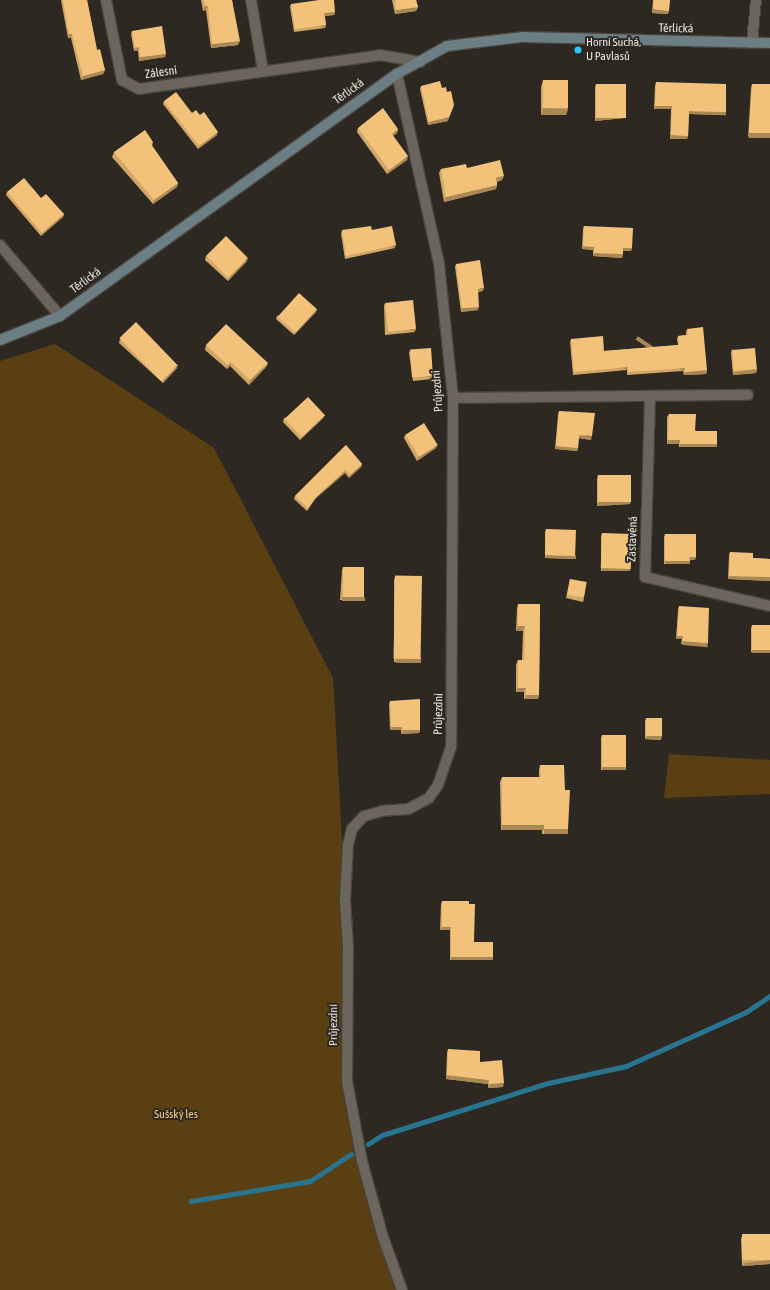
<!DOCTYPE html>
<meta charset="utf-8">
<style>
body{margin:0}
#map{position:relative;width:770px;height:1290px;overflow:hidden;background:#2d2922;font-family:"Asap Condensed",sans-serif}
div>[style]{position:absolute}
.green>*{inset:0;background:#5a3f13}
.stream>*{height:5px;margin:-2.5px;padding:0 2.5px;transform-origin:2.5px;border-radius:2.5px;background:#297591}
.roads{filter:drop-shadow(1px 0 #48433e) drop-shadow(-1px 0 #48433e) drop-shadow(0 1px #48433e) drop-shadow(0 -1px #48433e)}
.street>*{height:10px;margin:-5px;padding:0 5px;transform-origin:5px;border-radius:5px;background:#6b655d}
.secondary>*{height:10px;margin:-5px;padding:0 5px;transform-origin:5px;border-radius:5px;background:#6a7e83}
.wall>*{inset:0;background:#d1a769}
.shaded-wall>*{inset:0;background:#a85;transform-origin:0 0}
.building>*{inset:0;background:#f3c27a;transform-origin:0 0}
.dots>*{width:11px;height:11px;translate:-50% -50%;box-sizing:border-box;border:2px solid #2d2922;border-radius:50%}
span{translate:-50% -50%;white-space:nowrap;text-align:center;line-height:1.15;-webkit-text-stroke:4px #2d2922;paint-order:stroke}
.street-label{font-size:12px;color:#e6e3de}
.poi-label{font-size:12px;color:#e6e3de}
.left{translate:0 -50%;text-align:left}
.park-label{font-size:12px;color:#fbc97e}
</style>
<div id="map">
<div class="green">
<i style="clip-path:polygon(55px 344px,214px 448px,333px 678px,348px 946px,347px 1081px,362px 1161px,402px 1290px,0 1290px,0 361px)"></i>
<i style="clip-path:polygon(669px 754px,770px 760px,770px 794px,664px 798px)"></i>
</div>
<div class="stream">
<i style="left:368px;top:1144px;width:17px;rotate:-33deg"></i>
<i style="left:382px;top:1135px;width:174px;rotate:-17.4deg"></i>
<i style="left:548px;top:1083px;width:80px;rotate:-12.3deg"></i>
<i style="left:626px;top:1066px;width:132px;rotate:-24.2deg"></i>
<i style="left:746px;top:1012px;width:29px;rotate:-34deg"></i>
<i style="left:191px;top:1201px;width:121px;rotate:-9.5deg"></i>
<i style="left:310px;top:1181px;width:49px;rotate:-33.4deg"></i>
</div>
<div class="roads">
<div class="street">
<i style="left:106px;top:0;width:82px;rotate:78.7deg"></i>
<i style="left:122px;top:80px;width:19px;rotate:28deg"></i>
<i style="left:139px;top:89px;width:243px;rotate:-8deg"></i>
<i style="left:380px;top:55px;width:41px;rotate:9.9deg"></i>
<i style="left:251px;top:0;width:72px;rotate:80.4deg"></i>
<i style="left:752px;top:43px;width:43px;rotate:-84.7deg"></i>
<i style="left:397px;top:74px;width:195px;rotate:77.5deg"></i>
<i style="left:439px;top:264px;width:135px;rotate:84deg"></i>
<i style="left:453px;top:398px;width:349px;rotate:90.3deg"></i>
<i style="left:451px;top:747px;width:40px;rotate:108.9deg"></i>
<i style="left:438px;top:785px;width:16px;rotate:125deg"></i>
<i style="left:429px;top:798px;width:24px;rotate:152deg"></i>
<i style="left:408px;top:809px;width:26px;rotate:176deg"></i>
<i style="left:382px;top:811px;width:19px;rotate:164deg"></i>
<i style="left:364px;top:816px;width:18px;rotate:133deg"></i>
<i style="left:352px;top:829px;width:16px;rotate:104deg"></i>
<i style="left:348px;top:845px;width:55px;rotate:93.1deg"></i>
<i style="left:345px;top:900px;width:46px;rotate:86.3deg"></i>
<i style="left:348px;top:946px;width:135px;rotate:90.4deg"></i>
<i style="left:347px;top:1081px;width:81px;rotate:79.4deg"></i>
<i style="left:362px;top:1161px;width:79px;rotate:74.6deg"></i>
<i style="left:383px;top:1237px;width:56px;rotate:70.3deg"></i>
<i style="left:0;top:245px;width:93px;rotate:49.8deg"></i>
<i style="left:650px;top:397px;width:180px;rotate:91.6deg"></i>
<i style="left:645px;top:577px;width:128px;rotate:13.1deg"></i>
<i style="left:453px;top:398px;width:295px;rotate:-0.6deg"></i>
</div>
<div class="secondary">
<i style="left:0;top:340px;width:65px;rotate:-21.8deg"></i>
<i style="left:60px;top:316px;width:415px;rotate:-35.7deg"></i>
<i style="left:397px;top:74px;width:57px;rotate:-29.2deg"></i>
<i style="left:447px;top:46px;width:77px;rotate:-6.8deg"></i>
<i style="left:523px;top:37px;width:247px;rotate:1.4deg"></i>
</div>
</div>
<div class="wall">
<i style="clip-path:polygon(61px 0,87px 0,97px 50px,105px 70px,103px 74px,81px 80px,71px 38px,68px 38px)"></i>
<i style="clip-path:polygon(201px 0,232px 0,238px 45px,211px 48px,206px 10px,203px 11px)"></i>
<i style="clip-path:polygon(392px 0,416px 0,418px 7px,416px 11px,395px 14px)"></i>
<i style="clip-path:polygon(653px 0,670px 0,668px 14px,652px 13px)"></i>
<i style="clip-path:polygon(291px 4px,335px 12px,334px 15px,325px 16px,326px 25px,325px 28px,294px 32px,290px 7px)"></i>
<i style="clip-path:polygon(132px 31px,165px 57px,139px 61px,138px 51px,134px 51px,131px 34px)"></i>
<i style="clip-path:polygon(543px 80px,568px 109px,566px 115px,541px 115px,541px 87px)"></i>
<i style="clip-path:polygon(656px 82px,726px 112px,724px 115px,689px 114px,688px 136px,687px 139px,670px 139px,671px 109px,654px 109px,655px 86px)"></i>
<i style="clip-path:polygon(596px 84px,624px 118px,595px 121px,595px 87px)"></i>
<i style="clip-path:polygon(752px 84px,770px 84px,748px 138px,751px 88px)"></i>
<i style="clip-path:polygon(421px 86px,448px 121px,428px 125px,420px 89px)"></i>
<i style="clip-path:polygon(164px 101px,192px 113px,217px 135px,198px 149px,163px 104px)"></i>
<i style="clip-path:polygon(358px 128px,398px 129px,397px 133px,393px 136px,407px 160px,387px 174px,357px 132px)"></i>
<i style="clip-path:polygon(153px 142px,152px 146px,178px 183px,177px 187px,153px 204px,112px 157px,114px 152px)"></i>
<i style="clip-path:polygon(467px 168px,502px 180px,497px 182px,497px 185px,496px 189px,444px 202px,439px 173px,441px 169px)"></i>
<i style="clip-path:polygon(7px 192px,41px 198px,64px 214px,63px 217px,41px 236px,6px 195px)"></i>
<i style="clip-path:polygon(584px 226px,632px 248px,631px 251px,623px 251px,622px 258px,593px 256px,593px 250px,582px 249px,583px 229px)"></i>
<i style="clip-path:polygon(342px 230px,372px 230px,395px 248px,345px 259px,341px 234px)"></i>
<i style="clip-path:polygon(206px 256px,247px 261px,228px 281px,205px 260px)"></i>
<i style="clip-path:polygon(456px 264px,483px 291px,478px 292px,478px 310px,461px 312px,455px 267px)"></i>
<i style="clip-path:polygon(385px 303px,415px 332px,385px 335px,384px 306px)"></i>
<i style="clip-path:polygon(317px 309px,316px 312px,294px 335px,276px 319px,277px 316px)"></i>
<i style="clip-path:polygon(687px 329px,707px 370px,706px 374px,684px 375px,683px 371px,627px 375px,627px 370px,573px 375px,570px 342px,571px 339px,604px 351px,678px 345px,677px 339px,678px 336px,686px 335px,686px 332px)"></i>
<i style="clip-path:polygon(120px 339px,177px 368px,163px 383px,119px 343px)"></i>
<i style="clip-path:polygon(206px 345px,268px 363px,266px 367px,249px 385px,230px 366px,227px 369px,205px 350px)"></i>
<i style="clip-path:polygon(732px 349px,757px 369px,756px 373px,733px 375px,731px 353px)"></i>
<i style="clip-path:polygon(410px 350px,432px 379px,413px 381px,409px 353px)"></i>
<i style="clip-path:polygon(559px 411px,591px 440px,579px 438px,578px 448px,577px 451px,555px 449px,558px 415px)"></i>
<i style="clip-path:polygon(669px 414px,717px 444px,716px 447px,679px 447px,679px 444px,667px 444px,667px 417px)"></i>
<i style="clip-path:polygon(325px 415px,323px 418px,300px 440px,283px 422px,284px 418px)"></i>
<i style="clip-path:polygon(405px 435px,436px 448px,417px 461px,404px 438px)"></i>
<i style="clip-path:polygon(346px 445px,362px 464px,361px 467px,349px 478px,345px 473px,315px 499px,307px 511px,294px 499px,295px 496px)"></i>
<i style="clip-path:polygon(598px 475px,630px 504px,597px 506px,597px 479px)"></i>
<i style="clip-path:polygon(546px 529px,576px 556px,575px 559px,545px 558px,545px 532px)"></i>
<i style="clip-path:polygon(602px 533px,630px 568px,629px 571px,601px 571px,601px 536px)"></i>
<i style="clip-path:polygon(665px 534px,695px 560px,690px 560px,688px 564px,664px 564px,664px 537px)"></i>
<i style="clip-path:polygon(730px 552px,753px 558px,770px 559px,770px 581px,728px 579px,729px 555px)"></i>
<i style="clip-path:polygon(343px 567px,364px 600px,340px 600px,342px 570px)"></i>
<i style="clip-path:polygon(395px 577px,421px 659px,420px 662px,394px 662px,394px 580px)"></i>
<i style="clip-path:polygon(570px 579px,584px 599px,583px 602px,566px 598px)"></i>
<i style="clip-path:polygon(518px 604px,540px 604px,539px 695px,538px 699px,524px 699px,524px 692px,516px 692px,516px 665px,518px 660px,522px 660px,523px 631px,516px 631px,517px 608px)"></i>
<i style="clip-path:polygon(679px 606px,708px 643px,706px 646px,681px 644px,682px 639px,676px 639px,678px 610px)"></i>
<i style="clip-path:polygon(752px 625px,770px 625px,751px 653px,751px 628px)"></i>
<i style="clip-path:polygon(390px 701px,420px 730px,419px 733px,401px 734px,401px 730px,390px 730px,389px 704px)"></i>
<i style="clip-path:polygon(646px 718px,661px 740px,645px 739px,645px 721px)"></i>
<i style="clip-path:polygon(602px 735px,626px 767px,624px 770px,601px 770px,601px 738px)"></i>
<i style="clip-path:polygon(540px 765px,565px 790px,568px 829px,567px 834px,542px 834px,542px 830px,501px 830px,500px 782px,502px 777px,539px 777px,539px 770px)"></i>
<i style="clip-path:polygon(442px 901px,469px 904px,474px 942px,492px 960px,450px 960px,450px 930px,440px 930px,441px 904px)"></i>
<i style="clip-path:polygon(448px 1049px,480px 1062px,503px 1087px,488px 1088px,488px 1084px,446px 1079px,447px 1053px)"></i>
<i style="clip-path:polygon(770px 1234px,770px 1264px,742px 1266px,741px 1239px,742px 1236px)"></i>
</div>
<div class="shaded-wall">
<i style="clip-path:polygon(205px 6px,208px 6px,206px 10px,203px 11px)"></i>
<i style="clip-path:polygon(418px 7px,416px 11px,395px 14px,396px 10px)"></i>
<i style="clip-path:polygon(653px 9px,669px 11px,668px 14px,652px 13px)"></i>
<i style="clip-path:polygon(335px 12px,334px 15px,323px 16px,324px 13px)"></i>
<i style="left:326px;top:25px;width:3px;height:31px;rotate:108deg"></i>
<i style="clip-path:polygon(69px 34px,72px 34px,71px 38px,68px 38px)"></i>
<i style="clip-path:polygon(240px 41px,238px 45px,211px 48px,212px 44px)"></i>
<i style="clip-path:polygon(139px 47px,138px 51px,134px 51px,135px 48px)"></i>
<i style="clip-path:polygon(166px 54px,165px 57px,139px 61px,140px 57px)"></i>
<i style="clip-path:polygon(105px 70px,103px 74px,81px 80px,83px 76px)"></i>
<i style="clip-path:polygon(454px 105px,448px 121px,428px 125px,429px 122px)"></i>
<i style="left:655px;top:106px;width:17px;height:3px"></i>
<i style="clip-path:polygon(543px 108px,568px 109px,566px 115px,541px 115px)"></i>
<i style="left:689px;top:111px;width:37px;height:3px;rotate:2deg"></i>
<i style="clip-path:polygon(626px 115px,624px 118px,595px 121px,596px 118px)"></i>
<i style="clip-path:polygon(398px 129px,397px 133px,390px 138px,392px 134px)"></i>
<i style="clip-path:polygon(218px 132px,217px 135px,198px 149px,199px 146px)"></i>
<i style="left:749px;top:133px;width:21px;height:5px"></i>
<i style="clip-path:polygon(671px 135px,688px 136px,687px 139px,670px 139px)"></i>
<i style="clip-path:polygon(408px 156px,407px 160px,387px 174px,389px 170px)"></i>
<i style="clip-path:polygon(504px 176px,502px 180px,494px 182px,496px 178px)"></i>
<i style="clip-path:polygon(178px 183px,177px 187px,153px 204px,154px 200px)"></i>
<i style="clip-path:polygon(497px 185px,496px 189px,444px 202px,446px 197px)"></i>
<i style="clip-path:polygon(64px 214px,63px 217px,41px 236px,42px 233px)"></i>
<i style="left:396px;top:245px;width:3px;height:51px;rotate:108deg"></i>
<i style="left:583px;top:246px;width:11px;height:3px;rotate:5deg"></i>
<i style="clip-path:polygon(623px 248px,632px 248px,631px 251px,622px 251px)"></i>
<i style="clip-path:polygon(594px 253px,623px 254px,622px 258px,593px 256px)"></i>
<i style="clip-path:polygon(248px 258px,247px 261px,228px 281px,229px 278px)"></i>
<i style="clip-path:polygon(484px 288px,483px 291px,477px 292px,478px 289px)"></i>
<i style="clip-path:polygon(479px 307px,478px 310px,461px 312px,462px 308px)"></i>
<i style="clip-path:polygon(317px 309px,316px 312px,294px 335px,295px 332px)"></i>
<i style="left:416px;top:329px;width:3px;height:30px;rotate:108deg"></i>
<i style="clip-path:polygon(231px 362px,230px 366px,227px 369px,228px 365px)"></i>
<i style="clip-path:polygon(268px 363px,266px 367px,249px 385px,250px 380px)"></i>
<i style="clip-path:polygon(178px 365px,177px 368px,163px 383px,164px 380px)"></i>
<i style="left:628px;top:367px;width:3px;height:54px;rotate:108deg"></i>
<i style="left:685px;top:368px;width:4px;height:57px;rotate:124deg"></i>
<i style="clip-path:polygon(757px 369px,756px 373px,733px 375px,734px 372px)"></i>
<i style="clip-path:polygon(707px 370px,706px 374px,684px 375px,685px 372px)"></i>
<i style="left:433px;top:376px;width:3px;height:19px;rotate:108deg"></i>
<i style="clip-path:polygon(325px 415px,323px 418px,300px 440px,302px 437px)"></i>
<i style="clip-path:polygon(579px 435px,592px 436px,591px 440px,578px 438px)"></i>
<i style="clip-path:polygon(668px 440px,680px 440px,679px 444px,667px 444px)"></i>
<i style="left:680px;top:444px;width:37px;height:3px"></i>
<i style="clip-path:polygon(438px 445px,436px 448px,417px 461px,418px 457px)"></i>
<i style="left:556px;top:446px;width:22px;height:3px;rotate:5deg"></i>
<i style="clip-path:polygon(362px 464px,361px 467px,349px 478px,350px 475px)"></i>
<i style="clip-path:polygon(346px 470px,345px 473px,315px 499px,307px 511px,308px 508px,317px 496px)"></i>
<i style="clip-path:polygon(631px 501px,630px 504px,597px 506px,598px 502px)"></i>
<i style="left:546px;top:555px;width:30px;height:3px;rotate:2deg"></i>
<i style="clip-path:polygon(689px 557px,696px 557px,695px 560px,688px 560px)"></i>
<i style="left:665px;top:561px;width:25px;height:3px"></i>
<i style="left:602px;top:568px;width:28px;height:3px"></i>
<i style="clip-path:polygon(729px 576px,770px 577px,770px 581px,728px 579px)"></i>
<i style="left:342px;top:597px;width:23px;height:4px"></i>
<i style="clip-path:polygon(518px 626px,525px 626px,523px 631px,516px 631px)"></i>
<i style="clip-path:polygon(677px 636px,683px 636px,682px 639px,676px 639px)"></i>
<i style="left:683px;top:641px;width:25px;height:4px;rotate:5deg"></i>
<i style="left:752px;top:650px;width:18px;height:3px"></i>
<i style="left:396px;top:659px;width:25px;height:4px"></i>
<i style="clip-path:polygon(518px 688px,526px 688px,524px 692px,516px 692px)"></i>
<i style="clip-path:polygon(526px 695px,539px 695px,538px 699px,524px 699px)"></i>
<i style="clip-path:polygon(391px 727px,402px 727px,401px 730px,390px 730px)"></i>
<i style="clip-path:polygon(403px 730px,420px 730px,419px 733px,401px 734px)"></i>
<i style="clip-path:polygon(646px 736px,662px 736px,661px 740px,645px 739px)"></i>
<i style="left:602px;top:767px;width:24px;height:3px"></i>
<i style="left:502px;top:825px;width:42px;height:5px"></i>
<i style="left:544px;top:829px;width:24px;height:5px"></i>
<i style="clip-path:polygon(442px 927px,451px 927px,450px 930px,440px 930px)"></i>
<i style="left:451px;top:957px;width:42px;height:3px"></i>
<i style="left:447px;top:1075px;width:42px;height:4px;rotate:7deg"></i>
<i style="clip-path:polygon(504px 1083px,503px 1087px,488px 1088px,489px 1084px)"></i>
<i style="clip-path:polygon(770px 1260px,770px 1264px,742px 1266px,744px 1263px)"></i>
</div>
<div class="building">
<i style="clip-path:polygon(63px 0,87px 0,97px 50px,100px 49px,105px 70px,83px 76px,72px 34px,69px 34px)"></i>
<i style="clip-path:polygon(204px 0,232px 0,240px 41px,212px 44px,208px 6px,205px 6px)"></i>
<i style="clip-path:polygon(319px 0,334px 0,335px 12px,324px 13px,326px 25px,295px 29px,291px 4px)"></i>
<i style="clip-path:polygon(395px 0,416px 0,418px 7px,396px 10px)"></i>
<i style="clip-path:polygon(654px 0,670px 0,669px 11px,653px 9px)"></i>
<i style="clip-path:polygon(162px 26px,166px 54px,140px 57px,139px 47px,135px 48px,132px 31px)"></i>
<i style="left:543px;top:80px;width:25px;height:28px"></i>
<i style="clip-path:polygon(440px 81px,442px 88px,446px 87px,447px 92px,451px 91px,454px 105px,449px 117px,429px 122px,421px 86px)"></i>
<i style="clip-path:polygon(656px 82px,726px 84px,726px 112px,689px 111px,688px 136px,671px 135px,672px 106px,655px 106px)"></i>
<i style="left:596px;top:84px;width:30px;height:34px"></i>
<i style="clip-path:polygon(752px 84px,770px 84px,770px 133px,749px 133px)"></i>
<i style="clip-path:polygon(176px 92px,192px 113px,196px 110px,200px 115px,204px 112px,218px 132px,199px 146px,164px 101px)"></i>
<i style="clip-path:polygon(383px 108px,398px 129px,392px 134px,408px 156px,389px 170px,358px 128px)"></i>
<i style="clip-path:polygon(145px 130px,153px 142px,151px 144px,178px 183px,154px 200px,114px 152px)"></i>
<i style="clip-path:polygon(500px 160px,504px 176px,496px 178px,497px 185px,446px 197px,441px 169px,466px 164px,467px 168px)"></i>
<i style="clip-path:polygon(24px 178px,41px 198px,46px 194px,64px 214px,42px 233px,7px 192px)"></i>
<i style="clip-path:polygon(371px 226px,372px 230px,392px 226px,396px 245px,346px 256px,342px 230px)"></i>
<i style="clip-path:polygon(584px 226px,633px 228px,632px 248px,623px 248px,623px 254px,594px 253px,594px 247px,583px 246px)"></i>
<i style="left:226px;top:236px;width:31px;height:28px;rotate:45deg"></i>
<i style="clip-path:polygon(480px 260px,484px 288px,478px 289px,479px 307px,462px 308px,456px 264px)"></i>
<i style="left:299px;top:293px;width:24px;height:32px;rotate:42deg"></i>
<i style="left:413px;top:300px;width:29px;height:28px;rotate:84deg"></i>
<i style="left:136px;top:322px;width:60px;height:23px;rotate:46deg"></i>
<i style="clip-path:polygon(226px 324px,268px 363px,250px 380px,231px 362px,228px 365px,206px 345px)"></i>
<i style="clip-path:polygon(703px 327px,707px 370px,685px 372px,685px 368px,628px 372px,628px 367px,574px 372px,571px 339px,603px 336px,604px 351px,679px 345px,678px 336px,688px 335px,687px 329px)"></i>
<i style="left:431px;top:348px;width:28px;height:21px;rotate:86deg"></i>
<i style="left:755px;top:348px;width:21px;height:23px;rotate:85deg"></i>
<i style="left:308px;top:397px;width:25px;height:32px;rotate:47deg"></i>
<i style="clip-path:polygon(559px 411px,595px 413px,592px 436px,579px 435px,578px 448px,556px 446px)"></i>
<i style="clip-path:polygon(669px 414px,696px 414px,695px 431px,717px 431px,717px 444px,680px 444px,680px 440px,668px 440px)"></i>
<i style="left:424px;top:423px;width:26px;height:22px;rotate:58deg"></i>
<i style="clip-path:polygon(346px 445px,362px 464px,350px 475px,346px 470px,317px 496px,308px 508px,295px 496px)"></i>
<i style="left:598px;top:475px;width:33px;height:27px"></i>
<i style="left:546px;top:529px;width:30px;height:26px;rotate:2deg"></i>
<i style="left:602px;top:533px;width:30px;height:35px;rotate:2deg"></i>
<i style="clip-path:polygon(665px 534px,696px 534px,696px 557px,689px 557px,690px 561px,665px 561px)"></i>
<i style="clip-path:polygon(730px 552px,753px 553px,753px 558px,770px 559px,770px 577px,729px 576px)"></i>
<i style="left:343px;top:567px;width:21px;height:30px"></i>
<i style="left:422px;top:576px;width:83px;height:27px;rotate:91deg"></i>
<i style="left:570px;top:579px;width:17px;height:16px;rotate:10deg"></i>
<i style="clip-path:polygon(518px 604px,540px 604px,539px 695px,526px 695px,526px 688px,518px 688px,518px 660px,524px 660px,525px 626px,518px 626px)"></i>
<i style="clip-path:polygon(679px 606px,709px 608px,708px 643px,683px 641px,683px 636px,677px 636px)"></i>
<i style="left:752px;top:625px;width:18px;height:25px"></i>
<i style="clip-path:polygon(420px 699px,420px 730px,403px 730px,402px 727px,391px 727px,390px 701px)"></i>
<i style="left:646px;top:718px;width:16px;height:18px"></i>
<i style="left:602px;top:735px;width:24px;height:32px"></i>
<i style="clip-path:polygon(540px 765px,564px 765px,565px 790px,570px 790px,568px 829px,544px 829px,544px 825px,502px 825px,502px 777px,541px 777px)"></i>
<i style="clip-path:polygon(442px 901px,469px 901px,469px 904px,475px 904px,474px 942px,493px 942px,493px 957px,451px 957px,451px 927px,442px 927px)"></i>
<i style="clip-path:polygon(448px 1049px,480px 1051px,480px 1062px,502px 1060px,504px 1083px,489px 1084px,489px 1080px,447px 1075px)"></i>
<i style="left:770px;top:1234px;width:26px;height:28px;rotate:90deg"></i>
</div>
<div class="dots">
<i style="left:578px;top:50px;background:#25c9fe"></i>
</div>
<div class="street-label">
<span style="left:676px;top:29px;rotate:1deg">Těrlická</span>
<span style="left:161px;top:73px;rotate:-8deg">Zálesní</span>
<span style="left:349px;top:92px;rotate:-36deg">Těrlická</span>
<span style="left:86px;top:281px;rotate:-36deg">Těrlická</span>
<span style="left:438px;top:391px;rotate:-94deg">Průjezdní</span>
<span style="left:633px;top:539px;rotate:-88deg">Zastavěná</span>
<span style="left:439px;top:714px;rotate:-89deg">Průjezdní</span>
<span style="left:334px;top:1025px;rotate:-90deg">Průjezdní</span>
</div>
<div class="poi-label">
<span class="left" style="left:586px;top:50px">Horní Suchá,<br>U Pavlasů</span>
</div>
<div class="park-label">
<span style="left:176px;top:1115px">Sušský les</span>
</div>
</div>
